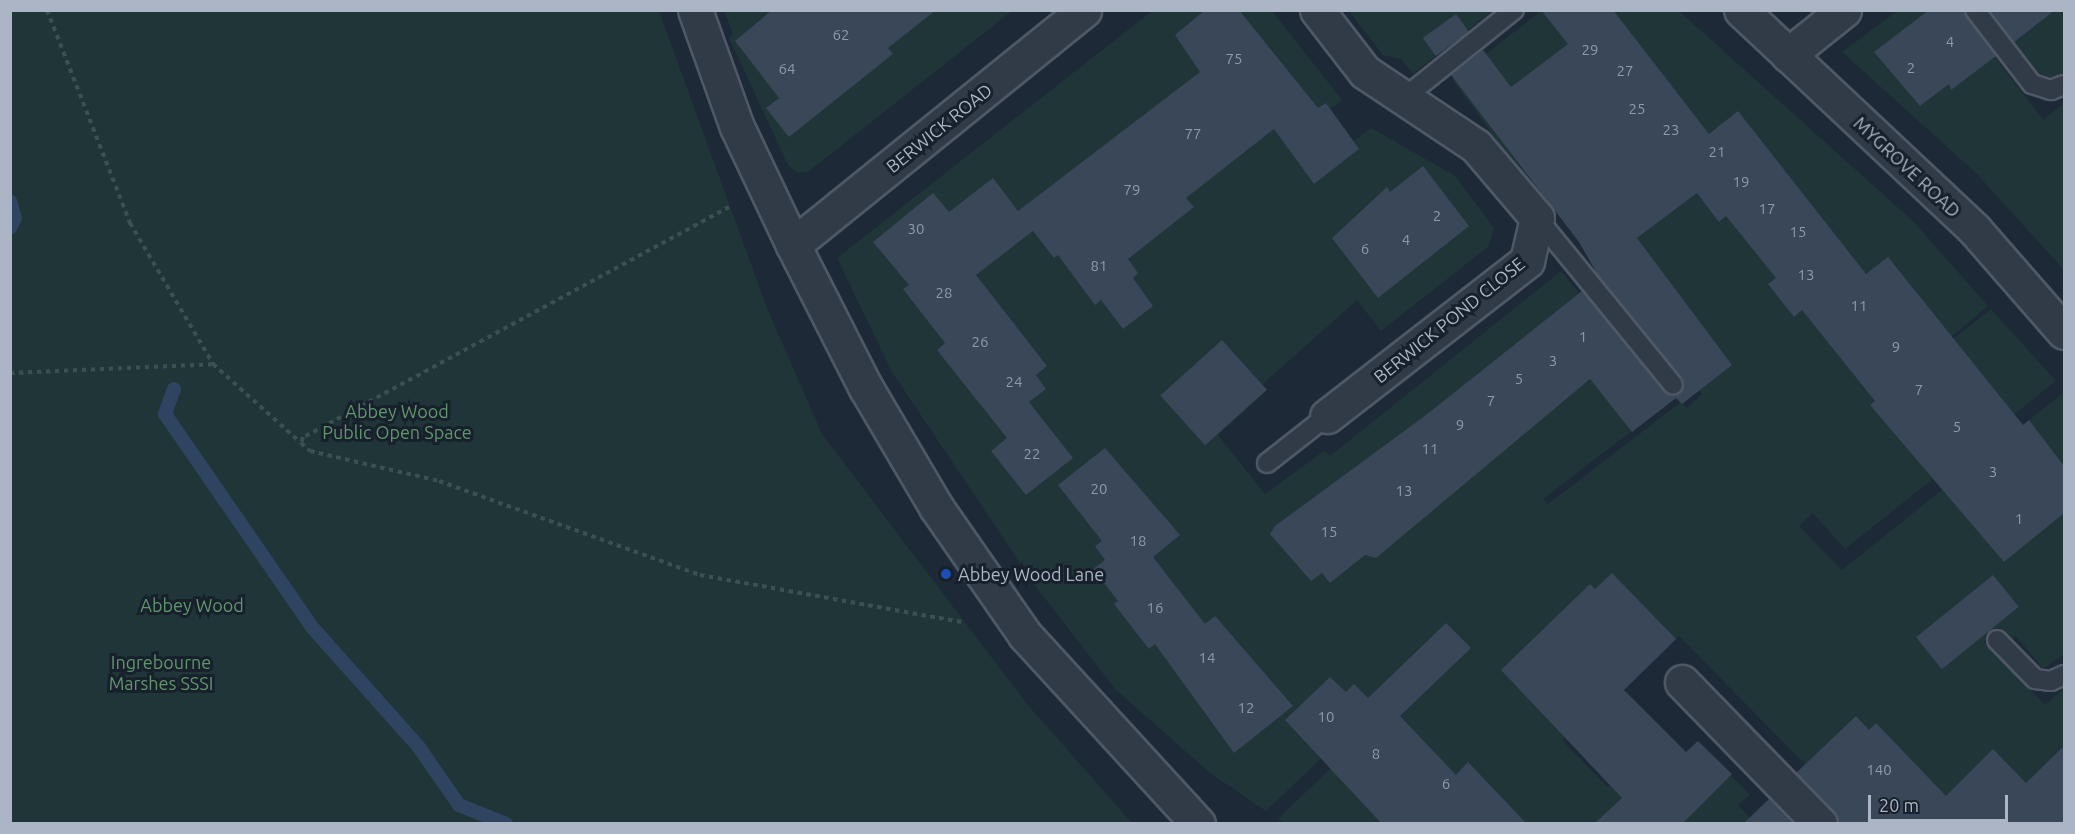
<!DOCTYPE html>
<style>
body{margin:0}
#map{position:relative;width:2075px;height:834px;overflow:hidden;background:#1e2937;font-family:Ubuntu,sans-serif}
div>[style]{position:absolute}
.green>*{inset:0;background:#1f3538}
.stream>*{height:14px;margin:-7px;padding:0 7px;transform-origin:7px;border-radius:7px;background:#2f4460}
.building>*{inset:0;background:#394758;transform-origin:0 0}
.path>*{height:4px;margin-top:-2px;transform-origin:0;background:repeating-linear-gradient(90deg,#3a5152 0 4.5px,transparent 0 9px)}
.roads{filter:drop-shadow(2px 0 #4f5866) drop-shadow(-2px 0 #4f5866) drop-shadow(0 2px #4f5866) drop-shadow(0 -2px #4f5866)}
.service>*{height:18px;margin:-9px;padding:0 9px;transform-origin:9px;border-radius:9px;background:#313b47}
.minor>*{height:33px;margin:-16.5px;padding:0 16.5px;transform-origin:16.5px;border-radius:16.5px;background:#313b47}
.dots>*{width:16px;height:16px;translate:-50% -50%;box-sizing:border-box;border:3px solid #17202b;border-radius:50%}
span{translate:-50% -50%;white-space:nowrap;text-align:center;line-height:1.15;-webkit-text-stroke:6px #17202b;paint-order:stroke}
.number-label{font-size:15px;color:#8e9aaa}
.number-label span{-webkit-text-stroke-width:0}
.street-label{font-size:18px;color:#abb5c5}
.park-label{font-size:18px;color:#61966c}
.poi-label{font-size:18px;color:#abb5c5}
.left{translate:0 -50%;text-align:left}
.frame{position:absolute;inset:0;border:12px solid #abb5c5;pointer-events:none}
.scale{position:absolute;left:1868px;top:795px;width:140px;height:27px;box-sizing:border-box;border:3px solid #abb5c5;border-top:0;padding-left:8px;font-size:18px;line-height:21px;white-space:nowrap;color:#abb5c5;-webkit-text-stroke:4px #17202b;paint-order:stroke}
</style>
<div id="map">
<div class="green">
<i style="clip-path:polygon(724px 10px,1012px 11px,808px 172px,798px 173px,788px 165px,729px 38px,733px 35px)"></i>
<i style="clip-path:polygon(10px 11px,659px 11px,767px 308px,822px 434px,1027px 704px,1132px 823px,11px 823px)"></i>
<i style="clip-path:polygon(1152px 11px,1272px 11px,1342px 100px,1330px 109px,1354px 141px,1371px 128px,1455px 176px,1494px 228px,1489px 246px,1381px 331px,1357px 300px,1263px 384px,1267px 390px,1218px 435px,1265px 494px,1324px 451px,1330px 456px,1561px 271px,1667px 404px,1543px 499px,1548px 504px,1681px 402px,1687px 408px,1702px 394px,1548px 202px,1543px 204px,1453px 80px,1541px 11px,1679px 11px,1914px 222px,1988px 306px,1867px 407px,1991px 309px,2056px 381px,1845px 549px,1813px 513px,1799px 526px,1842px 570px,2064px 392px,2064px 654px,2043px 669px,2016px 636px,2012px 640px,1999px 627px,1984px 642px,2045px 705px,2064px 689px,2064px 823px,1863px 823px,1679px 636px,1649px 666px,1644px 661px,1562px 740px,1608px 787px,1664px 731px,1686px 752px,1698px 741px,1750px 795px,1738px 805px,1755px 823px,1284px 823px,1278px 819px,1400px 701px,1408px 708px,1442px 675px,1418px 650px,1389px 678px,1367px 714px,1266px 811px,1210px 773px,1116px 690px,1036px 587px,892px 372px,837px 258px)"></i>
<i style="clip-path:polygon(1349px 11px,1492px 11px,1413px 74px,1401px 59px,1383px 55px)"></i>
<i style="clip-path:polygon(1897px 11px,1960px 11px,2043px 120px,2064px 103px,2064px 270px,1976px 173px,1842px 52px)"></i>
<i style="clip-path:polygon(1986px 11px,2064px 11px,2064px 75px,2048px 78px,2035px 72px)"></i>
</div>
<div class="stream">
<i style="left:10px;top:201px;width:18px;rotate:74deg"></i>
<i style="left:15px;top:218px;width:11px;rotate:117deg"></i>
<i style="left:174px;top:389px;width:27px;rotate:110deg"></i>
<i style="left:165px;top:414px;width:257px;rotate:55.4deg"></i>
<i style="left:311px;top:626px;width:161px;rotate:48.3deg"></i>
<i style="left:418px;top:746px;width:72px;rotate:55.2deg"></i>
<i style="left:459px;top:805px;width:51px;rotate:22deg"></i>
</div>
<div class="building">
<i style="clip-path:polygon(772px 10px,936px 10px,888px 48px,893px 54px,789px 137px,766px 108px,779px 98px,735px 41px)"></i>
<i style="clip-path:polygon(1205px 10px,1239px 10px,1318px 108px,1326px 103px,1359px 149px,1314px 184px,1274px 129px,1186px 198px,1194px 207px,1128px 259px,1138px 273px,1133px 278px,1153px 306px,1123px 329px,1101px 300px,1095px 305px,1058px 255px,1054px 258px,1033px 231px,976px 275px,1047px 366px,1036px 375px,1046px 389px,1029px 402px,1073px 458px,1026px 495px,991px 451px,1007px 438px,937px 350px,945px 343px,903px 289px,909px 285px,873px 242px,933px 193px,949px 212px,993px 178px,1018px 211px,1200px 72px,1175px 35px)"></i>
<i style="clip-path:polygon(1541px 10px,1613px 10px,1709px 134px,1738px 111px,1866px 274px,1888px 257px,2023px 425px,2029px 420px,2064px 466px,2064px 513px,2004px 562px,1870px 405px,1875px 401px,1802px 310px,1794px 317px,1768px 284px,1776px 278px,1726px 216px,1719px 222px,1697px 193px,1637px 238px,1732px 365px,1682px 404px,1676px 398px,1632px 432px,1590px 379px,1376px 558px,1365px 555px,1330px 583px,1322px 573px,1311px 581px,1270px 534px,1275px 526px,1426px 415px,1582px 291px,1664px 392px,1674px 396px,1683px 390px,1682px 378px,1599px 277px,1579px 242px,1451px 75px,1483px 50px,1511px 87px,1568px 44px)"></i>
<i style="clip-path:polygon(1929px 10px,1964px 10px,1996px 56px,1951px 90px,1949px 84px,1920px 106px,1874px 52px)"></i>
<i style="clip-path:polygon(1990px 10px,2055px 10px,2014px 42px)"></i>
<i style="left:1456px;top:14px;width:22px;height:41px;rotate:54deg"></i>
<i style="clip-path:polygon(1423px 166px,1469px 226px,1378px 298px,1332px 238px,1387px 187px,1390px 192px)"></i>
<i style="left:1222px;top:340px;width:67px;height:83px;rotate:48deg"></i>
<i style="clip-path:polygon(1105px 448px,1180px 535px,1153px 557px,1205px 624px,1215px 616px,1293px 706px,1234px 753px,1155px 644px,1149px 649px,1114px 604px,1118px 601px,1093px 569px,1105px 560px,1095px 546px,1102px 541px,1058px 485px)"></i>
<i style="clip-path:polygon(1612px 573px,1676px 639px,1624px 690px,1686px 752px,1698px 741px,1732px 774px,1682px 824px,1594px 824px,1622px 798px,1501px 670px,1590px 584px,1595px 589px)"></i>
<i style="left:1993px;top:575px;width:41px;height:99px;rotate:51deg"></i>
<i style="clip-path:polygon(1446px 623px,1471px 648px,1400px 716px,1456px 775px,1468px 762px,1527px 824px,1382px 824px,1285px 720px,1330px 677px,1346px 692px,1354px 684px,1368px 698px)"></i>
<i style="clip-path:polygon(1856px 716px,1869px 730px,1876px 723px,1946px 796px,1993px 749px,2026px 783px,2064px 746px,2064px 824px,1838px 824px,1833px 811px,1796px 773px)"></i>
<i style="clip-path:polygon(1769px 799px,1793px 824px,1743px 824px)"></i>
</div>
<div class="path">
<i style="left:47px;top:10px;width:229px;rotate:68.7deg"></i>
<i style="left:130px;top:223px;width:164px;rotate:59.5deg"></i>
<i style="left:213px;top:364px;width:118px;rotate:41.9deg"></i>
<i style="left:729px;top:207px;width:484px;rotate:151.6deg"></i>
<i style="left:303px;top:437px;width:6px;rotate:108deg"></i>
<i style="left:301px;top:443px;width:12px;rotate:42deg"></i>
<i style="left:310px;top:451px;width:132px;rotate:13.1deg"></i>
<i style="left:439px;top:481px;width:277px;rotate:19.8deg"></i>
<i style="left:700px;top:575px;width:270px;rotate:10.2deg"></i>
<i style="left:10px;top:373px;width:203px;rotate:-2.5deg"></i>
</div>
<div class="roads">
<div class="service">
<i style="left:1975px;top:10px;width:93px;rotate:52.4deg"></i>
<i style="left:2032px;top:84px;width:20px;rotate:18deg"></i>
<i style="left:2051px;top:90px;width:14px;rotate:-21deg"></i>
<i style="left:1404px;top:98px;width:141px;rotate:-38.7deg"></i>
<i style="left:1537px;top:218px;width:215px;rotate:50.8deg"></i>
<i style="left:1267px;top:463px;width:76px;rotate:-38.1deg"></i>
<i style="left:1997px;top:640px;width:54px;rotate:45.7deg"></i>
<i style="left:2035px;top:679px;width:16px;rotate:7deg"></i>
<i style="left:2051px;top:681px;width:14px;rotate:-25deg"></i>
</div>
<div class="minor">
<i style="left:695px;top:10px;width:124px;rotate:70.3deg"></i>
<i style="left:737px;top:127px;width:131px;rotate:64.6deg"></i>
<i style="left:793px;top:245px;width:161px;rotate:63deg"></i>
<i style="left:866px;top:388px;width:138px;rotate:59.5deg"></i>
<i style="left:936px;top:507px;width:156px;rotate:55.2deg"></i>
<i style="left:1025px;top:635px;width:256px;rotate:47.5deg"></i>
<i style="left:1317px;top:10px;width:78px;rotate:52.3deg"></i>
<i style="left:1365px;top:72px;width:133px;rotate:33.7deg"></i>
<i style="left:1476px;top:146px;width:94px;rotate:49.7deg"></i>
<i style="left:1537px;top:218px;width:44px;rotate:103.1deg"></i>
<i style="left:1527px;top:261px;width:253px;rotate:142.2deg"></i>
<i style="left:1741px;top:10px;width:321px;rotate:43.2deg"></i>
<i style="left:1975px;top:230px;width:135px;rotate:48.9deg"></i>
<i style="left:1788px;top:55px;width:72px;rotate:-38.8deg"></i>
<i style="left:793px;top:245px;width:374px;rotate:-38.9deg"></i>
<i style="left:1682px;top:682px;width:198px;rotate:45.8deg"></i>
</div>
</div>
<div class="dots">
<i style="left:946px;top:574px;background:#1a4fb4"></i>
</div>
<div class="number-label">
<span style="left:841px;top:35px">62</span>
<span style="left:1950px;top:42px">4</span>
<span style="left:1590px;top:50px">29</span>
<span style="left:1234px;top:59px">75</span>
<span style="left:1911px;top:68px">2</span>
<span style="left:787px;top:69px">64</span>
<span style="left:1625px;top:71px">27</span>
<span style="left:1637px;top:109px">25</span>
<span style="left:1671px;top:130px">23</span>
<span style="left:1193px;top:134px">77</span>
<span style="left:1717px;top:152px">21</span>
<span style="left:1741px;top:182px">19</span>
<span style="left:1132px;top:190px">79</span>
<span style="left:1767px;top:209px">17</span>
<span style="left:1437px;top:216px">2</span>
<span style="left:916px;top:229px">30</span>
<span style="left:1798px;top:232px">15</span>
<span style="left:1406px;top:240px">4</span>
<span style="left:1365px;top:249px">6</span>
<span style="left:1099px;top:266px">81</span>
<span style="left:1806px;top:275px">13</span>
<span style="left:944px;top:293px">28</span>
<span style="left:1859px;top:306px">11</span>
<span style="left:1583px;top:337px">1</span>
<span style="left:980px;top:342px">26</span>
<span style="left:1896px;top:347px">9</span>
<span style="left:1553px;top:361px">3</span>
<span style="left:1519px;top:379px">5</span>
<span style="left:1014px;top:382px">24</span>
<span style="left:1919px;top:390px">7</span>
<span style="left:1491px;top:401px">7</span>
<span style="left:1460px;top:425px">9</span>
<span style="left:1957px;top:427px">5</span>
<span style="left:1430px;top:449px">11</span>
<span style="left:1032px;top:454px">22</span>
<span style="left:1993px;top:472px">3</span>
<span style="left:1099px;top:489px">20</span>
<span style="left:1404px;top:491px">13</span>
<span style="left:2019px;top:519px">1</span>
<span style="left:1329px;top:532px">15</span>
<span style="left:1138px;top:541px">18</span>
<span style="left:1155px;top:608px">16</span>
<span style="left:1207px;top:658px">14</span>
<span style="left:1246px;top:708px">12</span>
<span style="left:1326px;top:717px">10</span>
<span style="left:1376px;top:754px">8</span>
<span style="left:1879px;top:770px">140</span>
<span style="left:1446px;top:784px">6</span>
</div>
<div class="street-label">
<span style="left:939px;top:128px;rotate:-39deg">BERWICK ROAD</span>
<span style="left:1907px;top:167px;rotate:43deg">MYGROVE ROAD</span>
<span style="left:1449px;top:320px;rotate:-39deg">BERWICK POND CLOSE</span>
</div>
<div class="park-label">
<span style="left:397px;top:422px">Abbey Wood<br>Public Open Space</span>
<span style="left:192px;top:605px">Abbey Wood</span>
<span style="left:161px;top:673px">Ingrebourne<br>Marshes SSSI</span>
</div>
<div class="poi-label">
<span class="left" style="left:958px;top:574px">Abbey Wood Lane</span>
</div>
<div class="frame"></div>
<div class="scale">20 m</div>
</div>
